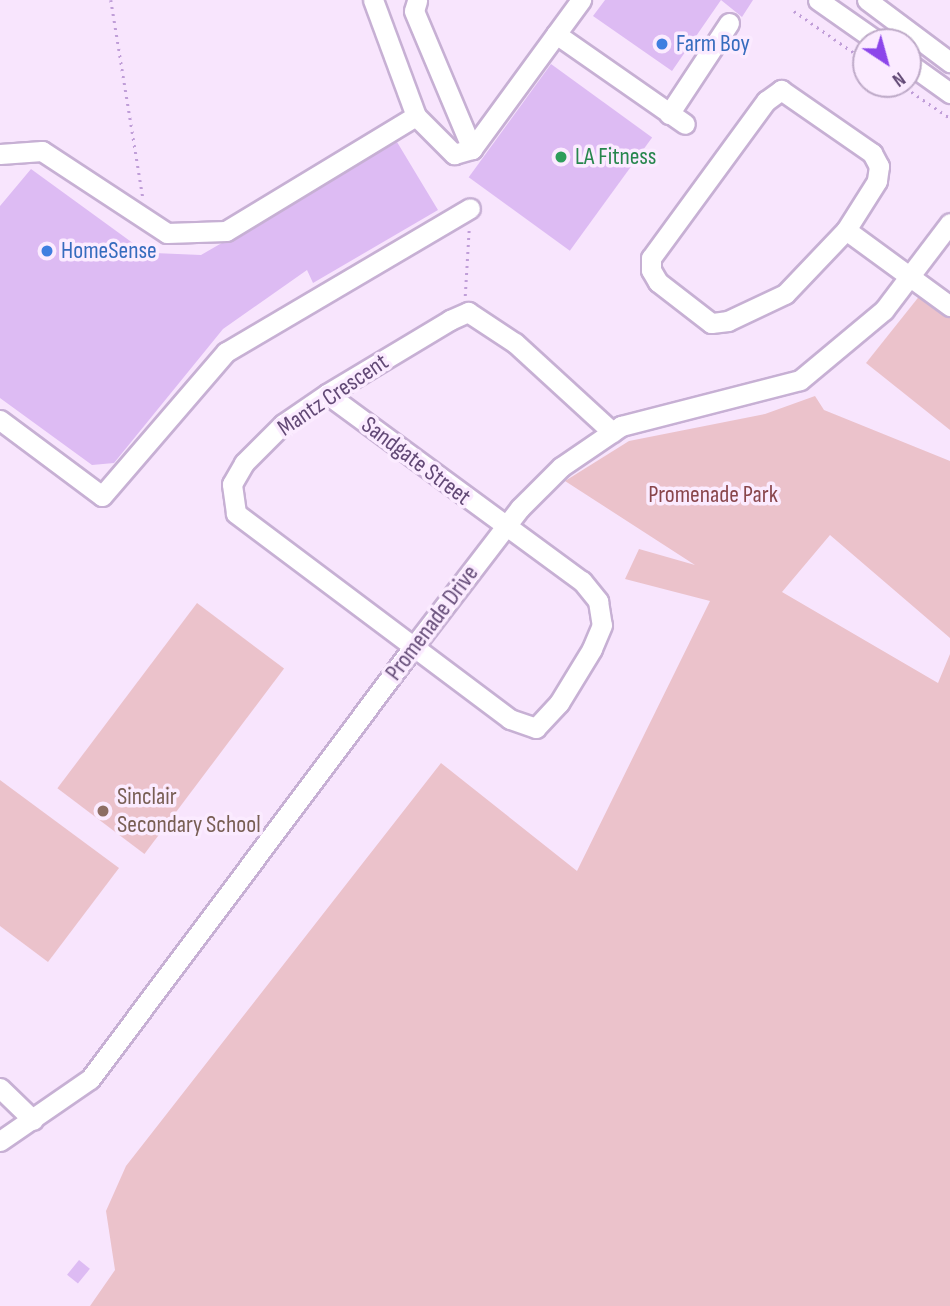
<!DOCTYPE html>
<style>
body{margin:0}
#map{position:relative;width:950px;height:1306px;overflow:hidden;background:#f8e5fd;font-family:"Sofia Sans Condensed",sans-serif}
div>[style]{position:absolute}
.green>*{inset:0;background:#ebc2cb;transform-origin:0 0}
.building>*{inset:0;background:#ddbbf3;transform-origin:0 0}
.path>*{height:2.5px;margin-top:-1.25px;transform-origin:0;background:repeating-linear-gradient(90deg,#c09ed8 0 2px,transparent 0 7px)}
.roads{filter:drop-shadow(2px 0 #c7b0d4) drop-shadow(-2px 0 #c7b0d4) drop-shadow(0 2px #c7b0d4) drop-shadow(0 -2px #c7b0d4)}
.minor>*{height:19px;margin:-9.5px;padding:0 9.5px;transform-origin:9.5px;border-radius:9.5px;background:#fff}
.dots>*{width:19px;height:19px;translate:-50% -50%;box-sizing:border-box;border:4px solid #fbebff;border-radius:50%}
span{translate:-50% -50%;white-space:nowrap;text-align:center;line-height:1.15;-webkit-text-stroke:7px #fbebff;paint-order:stroke}
.shop-label{font-size:24px;color:#366cbe}
.left{translate:0 -50%;text-align:left}
.leisure-label{font-size:24px;color:#27864d}
.street-label{font-size:24px;color:#624976}
.park-label{font-size:24px;color:#89464c}
.education-label{font-size:24px;color:#785e54}
.north{position:absolute;left:852px;top:28px;width:70px;height:70px;box-sizing:border-box;background:#fbebff;border:2px solid #beaac8;border-radius:50%;rotate:144deg;font-size:19px;font-weight:700;line-height:28px;text-align:center;color:#624976}
.north::after{content:'';display:block;margin:auto;width:24px;height:32px;background:#8c46ea;clip-path:polygon(50% 0,100% 100%,50% 72%,0 100%)}
</style>
<div id="map">
<div class="green">
<i style="clip-path:polygon(921px 294px,950px 313px,950px 430px,866px 363px)"></i>
<i style="clip-path:polygon(815px 396px,824px 410px,950px 461px,950px 638px,830px 535px,782px 592px,938px 683px,950px 654px,950px 1306px,90px 1306px,115px 1270px,106px 1211px,126px 1166px,441px 763px,577px 871px,710px 601px,625px 579px,639px 549px,695px 565px,565px 481px,629px 441px,765px 414px)"></i>
<i style="left:197px;top:603px;width:109px;height:232px;rotate:37deg"></i>
<i style="clip-path:polygon(0 780px,119px 868px,48px 962px,0 926px)"></i>
</div>
<div class="building">
<i style="clip-path:polygon(605px 0,753px 0,742px 17px,721px 0,672px 71px,593px 16px)"></i>
<i style="left:551px;top:64px;width:125px;height:140px;rotate:36deg"></i>
<i style="clip-path:polygon(397px 142px,438px 210px,313px 283px,307px 270px,223px 329px,114px 463px,92px 465px,0 398px,0 206px,31px 169px,141px 249px,144px 245px,154px 253px,201px 255px)"></i>
<i style="left:79px;top:1260px;width:14px;height:19px;rotate:39deg"></i>
</div>
<div class="path">
<i style="left:111px;top:0;width:200px;rotate:80.8deg"></i>
<i style="left:794px;top:11px;width:88px;rotate:34.8deg"></i>
<i style="left:900px;top:84px;width:60px;rotate:34.2deg"></i>
<i style="left:465px;top:296px;width:67px;rotate:-86.6deg"></i>
</div>
<div class="roads">
<div class="minor">
<i style="left:818px;top:0;width:73px;rotate:35deg"></i>
<i style="left:867px;top:0;width:104px;rotate:36.8deg"></i>
<i style="left:417px;top:1px;width:10px;rotate:107deg"></i>
<i style="left:414px;top:11px;width:150px;rotate:67.2deg"></i>
<i style="left:556px;top:34px;width:157px;rotate:34.9deg"></i>
<i style="left:908px;top:63px;width:52px;rotate:35.5deg"></i>
<i style="left:669px;top:114px;width:109px;rotate:-56.6deg"></i>
<i style="left:416px;top:116px;width:54px;rotate:45deg"></i>
<i style="left:454px;top:154px;width:19px;rotate:-16deg"></i>
<i style="left:472px;top:149px;width:185px;rotate:-53.8deg"></i>
<i style="left:0;top:154px;width:42px;rotate:-4.1deg"></i>
<i style="left:42px;top:151px;width:149px;rotate:33.3deg"></i>
<i style="left:167px;top:233px;width:59px;rotate:-1.9deg"></i>
<i style="left:226px;top:231px;width:222px;rotate:-31.2deg"></i>
<i style="left:416px;top:116px;width:124px;rotate:-110.3deg"></i>
<i style="left:846px;top:230px;width:88px;rotate:133.6deg"></i>
<i style="left:785px;top:294px;width:63px;rotate:154.7deg"></i>
<i style="left:728px;top:321px;width:17px;rotate:173deg"></i>
<i style="left:711px;top:323px;width:67px;rotate:-142.3deg"></i>
<i style="left:658px;top:282px;width:14px;rotate:-120deg"></i>
<i style="left:651px;top:270px;width:12px;rotate:-90deg"></i>
<i style="left:651px;top:258px;width:195px;rotate:-53.8deg"></i>
<i style="left:766px;top:101px;width:19px;rotate:-36deg"></i>
<i style="left:781px;top:90px;width:111px;rotate:34.7deg"></i>
<i style="left:872px;top:153px;width:15px;rotate:62deg"></i>
<i style="left:879px;top:166px;width:15px;rotate:98deg"></i>
<i style="left:877px;top:181px;width:58px;rotate:122.3deg"></i>
<i style="left:846px;top:230px;width:129px;rotate:36.2deg"></i>
<i style="left:327px;top:394px;width:316px;rotate:36.3deg"></i>
<i style="left:582px;top:581px;width:26px;rotate:51deg"></i>
<i style="left:598px;top:601px;width:24px;rotate:81deg"></i>
<i style="left:602px;top:625px;width:26px;rotate:113deg"></i>
<i style="left:592px;top:649px;width:63px;rotate:121.4deg"></i>
<i style="left:559px;top:703px;width:34px;rotate:133deg"></i>
<i style="left:536px;top:728px;width:28px;rotate:-161deg"></i>
<i style="left:510px;top:719px;width:343px;rotate:-143.1deg"></i>
<i style="left:236px;top:513px;width:29px;rotate:-98deg"></i>
<i style="left:232px;top:484px;width:24px;rotate:-60deg"></i>
<i style="left:244px;top:463px;width:55px;rotate:-45deg"></i>
<i style="left:283px;top:424px;width:53px;rotate:-34.3deg"></i>
<i style="left:327px;top:394px;width:144px;rotate:-31deg"></i>
<i style="left:450px;top:320px;width:20px;rotate:-24deg"></i>
<i style="left:468px;top:312px;width:56px;rotate:33.4deg"></i>
<i style="left:515px;top:343px;width:132px;rotate:42.5deg"></i>
<i style="left:0;top:420px;width:127px;rotate:36.7deg"></i>
<i style="left:102px;top:496px;width:190px;rotate:-49.3deg"></i>
<i style="left:226px;top:352px;width:283px;rotate:-30.5deg"></i>
<i style="left:0;top:1088px;width:46px;rotate:44.1deg"></i>
<i style="left:0;top:1141px;width:109px;rotate:-34.6deg"></i>
<i style="left:90px;top:1079px;width:541px;rotate:-53.19deg"></i>
<i style="left:414px;top:646px;width:174px;rotate:-52.5deg"></i>
<i style="left:520px;top:508px;width:58px;rotate:-45deg"></i>
<i style="left:561px;top:467px;width:73px;rotate:-34.3deg"></i>
<i style="left:621px;top:426px;width:185px;rotate:-14.4deg"></i>
<i style="left:800px;top:380px;width:109px;rotate:-39.8deg"></i>
<i style="left:884px;top:310px;width:109px;rotate:-52.8deg"></i>
</div>
</div>
<div class="dots">
<i style="left:662px;top:44px;background:#3f7fe0"></i>
<i style="left:561px;top:157px;background:#2e9e5b"></i>
<i style="left:47px;top:251px;background:#3f7fe0"></i>
<i style="left:103px;top:811px;background:#8d6e63"></i>
</div>
<div class="shop-label">
<span class="left" style="left:676px;top:44px">Farm Boy</span>
<span class="left" style="left:61px;top:251px">HomeSense</span>
</div>
<div class="leisure-label">
<span class="left" style="left:575px;top:157px">LA Fitness</span>
</div>
<div class="street-label">
<span style="left:333px;top:395px;rotate:-34deg">Mantz Crescent</span>
<span style="left:416px;top:461px;rotate:37deg">Sandgate Street</span>
<span style="left:432px;top:623px;rotate:-53deg">Promenade Drive</span>
</div>
<div class="park-label">
<span style="left:713px;top:495px">Promenade Park</span>
</div>
<div class="education-label">
<span class="left" style="left:117px;top:811px">Sinclair<br>Secondary School</span>
</div>
<div class="north">N</div>
</div>
